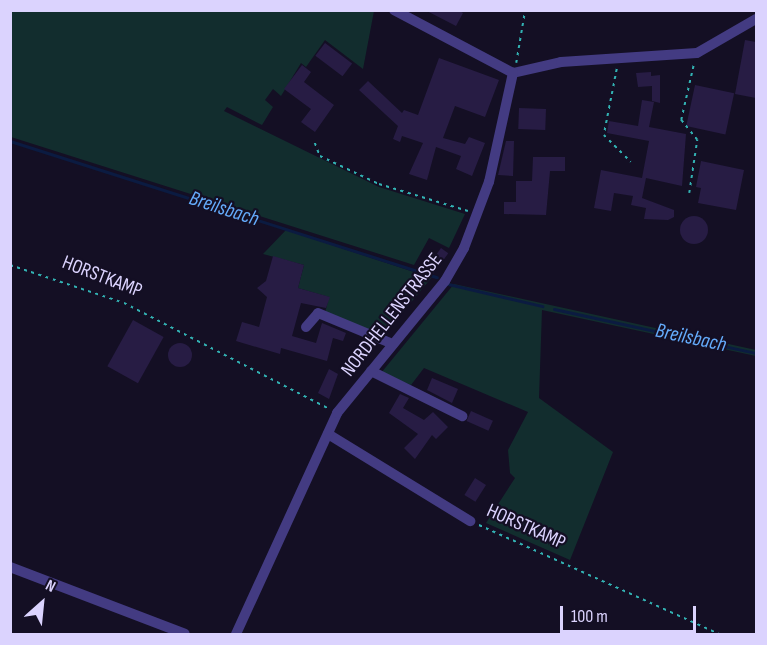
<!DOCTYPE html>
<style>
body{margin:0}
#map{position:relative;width:767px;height:645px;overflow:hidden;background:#140f24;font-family:"Sofia Sans Condensed",sans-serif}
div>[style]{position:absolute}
.green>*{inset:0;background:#122d2e}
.stream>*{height:3px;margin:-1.5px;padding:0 1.5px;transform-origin:1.5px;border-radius:1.5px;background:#0b1b41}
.building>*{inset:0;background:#271c44;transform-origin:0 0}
.round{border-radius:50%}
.path>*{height:1.5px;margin-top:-0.75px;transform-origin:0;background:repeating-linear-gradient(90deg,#32b2b3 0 3px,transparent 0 7.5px)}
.minor>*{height:10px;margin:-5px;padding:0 5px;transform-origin:5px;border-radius:5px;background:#433b82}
span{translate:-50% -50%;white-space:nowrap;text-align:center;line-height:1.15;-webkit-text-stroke:4.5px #140f24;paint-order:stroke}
.street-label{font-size:20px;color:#dbd3fe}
.water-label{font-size:21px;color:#64abfb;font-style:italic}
.frame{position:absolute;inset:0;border:12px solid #dbd3fe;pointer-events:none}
.north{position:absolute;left:12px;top:573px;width:60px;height:60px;-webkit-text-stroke:4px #140f24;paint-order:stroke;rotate:27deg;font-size:16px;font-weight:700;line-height:24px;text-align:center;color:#dbd3fe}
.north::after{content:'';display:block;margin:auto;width:21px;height:27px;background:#dbd3fe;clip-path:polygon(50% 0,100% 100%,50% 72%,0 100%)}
.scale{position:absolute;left:560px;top:606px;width:136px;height:27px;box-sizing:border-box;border:3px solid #dbd3fe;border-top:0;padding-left:8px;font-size:18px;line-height:21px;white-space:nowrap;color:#dbd3fe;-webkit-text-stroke:4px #140f24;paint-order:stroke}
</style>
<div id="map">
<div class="green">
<i style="clip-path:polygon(10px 11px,374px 11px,363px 69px,325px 40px,306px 67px,301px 63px,281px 96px,273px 89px,265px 100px,273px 107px,262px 125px,227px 107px,224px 111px,379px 187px,465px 214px,449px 248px,429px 238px,414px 265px,11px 137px)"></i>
<i style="clip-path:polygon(286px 230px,411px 271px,432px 277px,384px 335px,325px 313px,329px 297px,298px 288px,304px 265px,263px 254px)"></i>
<i style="clip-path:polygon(454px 284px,756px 350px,756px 356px,542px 310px,539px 398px,613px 452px,570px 560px,486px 523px,515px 478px,510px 473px,508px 450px,528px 412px,424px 368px,411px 385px,381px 373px)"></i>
</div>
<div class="stream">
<i style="left:10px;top:141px;width:448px;rotate:17.7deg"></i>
<i style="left:448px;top:284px;width:97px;rotate:13.2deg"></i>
<i style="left:554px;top:309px;width:207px;rotate:12.3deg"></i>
</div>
<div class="building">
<i style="clip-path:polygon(425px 10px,458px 10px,463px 13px,456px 26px)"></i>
<i style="clip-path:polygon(745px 40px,756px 42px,756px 98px,735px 94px)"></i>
<i style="left:325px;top:43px;width:34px;height:16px;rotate:37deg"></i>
<i style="clip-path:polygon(439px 58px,499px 80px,485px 117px,455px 106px,443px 138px,465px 144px,469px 137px,485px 143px,472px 176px,456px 169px,461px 156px,436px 147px,427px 180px,409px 174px,423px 143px,402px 136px,400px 142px,393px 139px,398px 126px,359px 90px,368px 81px,402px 113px,404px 110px,418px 115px)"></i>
<i style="clip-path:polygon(302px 65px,311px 72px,304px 82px,334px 105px,315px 132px,301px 122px,311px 109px,284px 89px)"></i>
<i style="clip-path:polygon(651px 72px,651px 76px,660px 75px,660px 103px,652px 101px,652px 86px,638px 87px,636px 73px)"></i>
<i style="left:695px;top:85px;width:40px;height:42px;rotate:12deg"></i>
<i style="clip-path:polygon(642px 100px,654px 102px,649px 127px,686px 134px,682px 186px,646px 178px,642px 198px,674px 210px,674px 217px,668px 220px,644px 219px,646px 208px,631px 205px,633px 196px,614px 193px,611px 211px,594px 208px,601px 170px,642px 178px,649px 141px,607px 133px,609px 121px,638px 126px)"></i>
<i style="left:519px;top:108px;width:27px;height:21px;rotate:2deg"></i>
<i style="clip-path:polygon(506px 141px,514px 141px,513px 176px,498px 175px)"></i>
<i style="clip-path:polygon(533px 157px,565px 157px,565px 171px,550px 171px,546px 215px,504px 214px,504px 202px,516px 202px,516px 181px,532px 181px)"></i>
<i style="clip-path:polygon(701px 161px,744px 170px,736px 210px,698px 203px,701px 188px,696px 187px)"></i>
<i class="round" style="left:680px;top:216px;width:28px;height:28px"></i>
<i style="left:441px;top:248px;width:9px;height:25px;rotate:36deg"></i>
<i style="clip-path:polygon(273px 256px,304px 265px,298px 288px,330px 297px,326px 308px,301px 303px,292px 336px,316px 343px,322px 323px,346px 333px,343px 341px,333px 338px,327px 361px,281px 348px,280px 354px,236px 341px,242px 322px,259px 327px,267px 297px,257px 288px,266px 281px)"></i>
<i style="left:133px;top:320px;width:35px;height:53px;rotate:29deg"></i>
<i class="round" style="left:168px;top:343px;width:24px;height:24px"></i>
<i style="clip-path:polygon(329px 369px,338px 374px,329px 399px,318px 393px)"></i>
<i style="clip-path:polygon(432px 378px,458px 389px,452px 403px,427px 390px)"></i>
<i style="clip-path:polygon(400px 394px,409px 398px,403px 408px,424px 420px,433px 412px,448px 427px,436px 439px,432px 435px,415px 459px,404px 448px,418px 434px,389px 413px)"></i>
<i style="left:471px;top:411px;width:24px;height:11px;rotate:24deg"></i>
<i style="left:475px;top:478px;width:13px;height:20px;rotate:32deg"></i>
</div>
<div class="path">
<i style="left:516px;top:63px;width:54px;rotate:-80.4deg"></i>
<i style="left:617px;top:69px;width:67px;rotate:101.1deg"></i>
<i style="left:604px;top:135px;width:38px;rotate:45deg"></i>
<i style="left:315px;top:143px;width:14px;rotate:69deg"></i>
<i style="left:320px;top:156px;width:65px;rotate:25.4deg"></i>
<i style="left:379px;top:184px;width:93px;rotate:16.9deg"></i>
<i style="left:689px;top:193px;width:54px;rotate:-81.4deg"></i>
<i style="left:697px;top:140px;width:26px;rotate:-129deg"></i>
<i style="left:681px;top:120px;width:58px;rotate:-77.2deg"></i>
<i style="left:10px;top:265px;width:120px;rotate:18.4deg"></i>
<i style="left:124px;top:303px;width:231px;rotate:27.3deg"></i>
<i style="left:479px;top:525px;width:264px;rotate:24.4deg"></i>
</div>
<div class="minor">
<i style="left:394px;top:10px;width:135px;rotate:27.9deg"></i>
<i style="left:513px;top:73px;width:49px;rotate:-12.9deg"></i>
<i style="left:561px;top:62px;width:136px;rotate:-3.8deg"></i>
<i style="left:697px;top:53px;width:68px;rotate:-30deg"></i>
<i style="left:306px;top:327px;width:18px;rotate:-49deg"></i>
<i style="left:318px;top:313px;width:81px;rotate:22.5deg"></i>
<i style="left:371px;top:371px;width:102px;rotate:26.3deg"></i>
<i style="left:328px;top:434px;width:167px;rotate:31.5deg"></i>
<i style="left:10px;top:567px;width:187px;rotate:20.9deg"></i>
<i style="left:236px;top:634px;width:243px;rotate:-65.4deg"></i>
<i style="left:337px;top:413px;width:171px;rotate:-50.7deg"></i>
<i style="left:445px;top:281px;width:38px;rotate:-60deg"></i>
<i style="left:464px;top:248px;width:71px;rotate:-69.3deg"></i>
<i style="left:489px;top:182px;width:112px;rotate:-77.6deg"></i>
</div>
<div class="street-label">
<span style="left:102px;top:277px;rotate:21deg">HORSTKAMP</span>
<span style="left:392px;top:315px;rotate:-52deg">NORDHELLENSTRASSE</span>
<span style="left:526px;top:527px;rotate:24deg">HORSTKAMP</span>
</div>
<div class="water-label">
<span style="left:224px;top:209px;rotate:18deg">Breilsbach</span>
<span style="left:691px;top:338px;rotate:12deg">Breilsbach</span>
</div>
<div class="frame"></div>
<div class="north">N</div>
<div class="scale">100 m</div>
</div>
